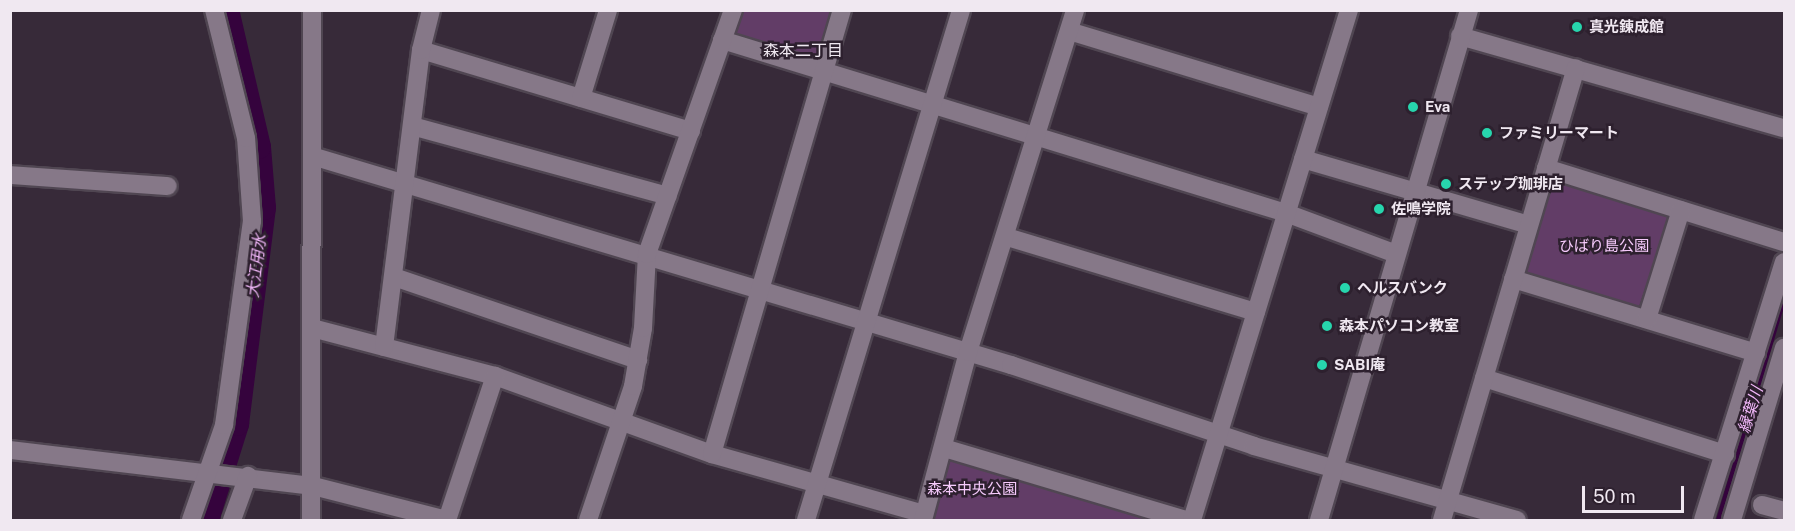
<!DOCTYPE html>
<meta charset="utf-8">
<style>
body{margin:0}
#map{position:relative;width:1795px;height:531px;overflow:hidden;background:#372a39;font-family:"Public Sans","Noto Sans JP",sans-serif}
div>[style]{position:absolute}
.green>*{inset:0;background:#623d67;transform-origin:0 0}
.stream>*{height:4px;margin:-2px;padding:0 2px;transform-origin:2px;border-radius:2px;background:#35033d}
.river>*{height:24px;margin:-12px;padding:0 12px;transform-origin:12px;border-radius:12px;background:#35033d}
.roads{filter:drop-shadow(2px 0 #504652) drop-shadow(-2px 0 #504652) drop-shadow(0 2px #504652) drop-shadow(0 -2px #504652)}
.minor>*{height:18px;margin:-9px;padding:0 9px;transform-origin:9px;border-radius:9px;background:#867888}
.dots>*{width:16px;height:16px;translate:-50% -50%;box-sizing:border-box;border:3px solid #2d202e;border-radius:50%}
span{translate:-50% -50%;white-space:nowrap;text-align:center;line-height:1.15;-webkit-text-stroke:5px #2d202e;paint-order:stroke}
.poi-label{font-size:15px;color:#f0e8f1;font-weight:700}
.left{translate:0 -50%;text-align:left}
.park-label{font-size:15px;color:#f6cafc}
.neighbourhood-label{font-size:16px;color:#f0e8f1}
.water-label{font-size:16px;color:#f1b7f9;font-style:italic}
.frame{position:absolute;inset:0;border:12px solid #f0e8f1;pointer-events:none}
.scale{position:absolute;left:1582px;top:486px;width:102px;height:27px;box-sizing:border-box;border:3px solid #f0e8f1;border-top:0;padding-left:8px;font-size:18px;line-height:21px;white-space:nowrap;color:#f0e8f1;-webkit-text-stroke:4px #2d202e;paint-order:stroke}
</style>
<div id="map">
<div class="green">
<i style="clip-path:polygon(738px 11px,838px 11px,823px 66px,730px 35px)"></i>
<i style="left:1552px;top:177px;width:123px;height:102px;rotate:18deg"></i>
<i style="clip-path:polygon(950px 450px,1186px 520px,927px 520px)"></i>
</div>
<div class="stream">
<i style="left:1718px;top:520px;width:230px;rotate:-73.3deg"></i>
</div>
<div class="river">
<i style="left:207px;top:520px;width:101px;rotate:-72.6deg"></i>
<i style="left:237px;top:424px;width:218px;rotate:-82.9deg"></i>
<i style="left:264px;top:208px;width:61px;rotate:-94.7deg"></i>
<i style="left:259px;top:147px;width:141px;rotate:-103.1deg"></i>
</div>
<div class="roads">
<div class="minor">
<i style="left:1069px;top:31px;width:261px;rotate:16.9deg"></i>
<i style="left:1460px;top:36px;width:337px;rotate:15.9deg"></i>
<i style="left:722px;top:40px;width:590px;rotate:17.05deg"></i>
<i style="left:1286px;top:213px;width:117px;rotate:20.4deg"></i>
<i style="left:421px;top:50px;width:282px;rotate:16.7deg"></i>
<i style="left:581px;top:98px;width:92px;rotate:-72.9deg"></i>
<i style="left:412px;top:126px;width:265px;rotate:15.3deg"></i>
<i style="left:312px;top:156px;width:730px;rotate:16.65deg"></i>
<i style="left:1011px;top:365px;width:256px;rotate:18.4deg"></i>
<i style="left:1254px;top:446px;width:273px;rotate:15.7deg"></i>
<i style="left:1303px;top:159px;width:235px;rotate:16.3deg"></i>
<i style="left:1546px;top:168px;width:249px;rotate:17.3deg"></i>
<i style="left:10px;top:175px;width:158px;rotate:4deg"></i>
<i style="left:1007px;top:237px;width:260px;rotate:16.8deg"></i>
<i style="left:394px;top:277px;width:258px;rotate:18.8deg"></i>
<i style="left:1513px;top:279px;width:254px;rotate:16.9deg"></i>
<i style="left:1647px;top:319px;width:114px;rotate:-72.7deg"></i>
<i style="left:312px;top:328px;width:189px;rotate:14.7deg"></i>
<i style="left:495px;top:376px;width:231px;rotate:19.8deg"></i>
<i style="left:712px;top:454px;width:220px;rotate:15.8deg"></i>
<i style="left:384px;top:347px;width:299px;rotate:-82.9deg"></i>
<i style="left:421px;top:50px;width:41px;rotate:-76deg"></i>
<i style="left:1484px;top:378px;width:253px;rotate:17.5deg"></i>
<i style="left:944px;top:448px;width:252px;rotate:16.6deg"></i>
<i style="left:10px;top:450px;width:305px;rotate:6.8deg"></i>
<i style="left:313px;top:486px;width:137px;rotate:14.3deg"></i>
<i style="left:712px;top:454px;width:463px;rotate:-73.7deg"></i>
<i style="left:1762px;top:505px;width:23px;rotate:15deg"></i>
<i style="left:191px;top:520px;width:101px;rotate:-70.8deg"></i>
<i style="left:224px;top:425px;width:206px;rotate:-82.2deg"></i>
<i style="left:252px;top:221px;width:83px;rotate:-94.1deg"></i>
<i style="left:246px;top:138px;width:132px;rotate:-104deg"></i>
<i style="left:232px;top:520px;width:47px;rotate:-70deg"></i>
<i style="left:311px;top:520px;width:510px;rotate:-89.89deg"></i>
<i style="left:447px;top:520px;width:152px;rotate:-71.6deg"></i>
<i style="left:588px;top:520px;width:141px;rotate:-71.4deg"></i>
<i style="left:633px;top:386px;width:59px;rotate:-80.2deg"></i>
<i style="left:643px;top:328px;width:74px;rotate:-86.9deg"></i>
<i style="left:647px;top:254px;width:259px;rotate:-70.6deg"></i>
<i style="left:806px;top:520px;width:533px;rotate:-73.09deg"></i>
<i style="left:923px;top:520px;width:174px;rotate:-75deg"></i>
<i style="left:968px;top:352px;width:358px;rotate:-72.6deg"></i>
<i style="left:1192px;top:520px;width:534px;rotate:-72.89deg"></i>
<i style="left:1319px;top:520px;width:532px;rotate:-73.61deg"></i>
<i style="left:1442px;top:520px;width:471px;rotate:-73.5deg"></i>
<i style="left:1703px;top:520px;width:270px;rotate:-72.6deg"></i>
<i style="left:1732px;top:520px;width:180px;rotate:-73.2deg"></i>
</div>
</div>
<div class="dots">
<i style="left:1577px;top:27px;background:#27d5ad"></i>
<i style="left:1413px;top:107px;background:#27d5ad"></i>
<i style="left:1487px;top:133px;background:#27d5ad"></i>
<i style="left:1446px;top:184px;background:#27d5ad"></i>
<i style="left:1379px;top:209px;background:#27d5ad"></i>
<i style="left:1345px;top:288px;background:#27d5ad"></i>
<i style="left:1327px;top:326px;background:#27d5ad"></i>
<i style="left:1322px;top:365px;background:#27d5ad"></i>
</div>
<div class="poi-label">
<span class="left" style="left:1589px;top:27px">真光錬成館</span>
<span class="left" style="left:1425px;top:107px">Eva</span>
<span class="left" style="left:1499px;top:133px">ファミリーマート</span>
<span class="left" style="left:1458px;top:184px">ステップ珈琲店</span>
<span class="left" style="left:1391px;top:209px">佐鳴学院</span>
<span class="left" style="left:1357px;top:288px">ヘルスバンク</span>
<span class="left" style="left:1339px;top:326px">森本パソコン教室</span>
<span class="left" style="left:1334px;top:365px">SABI庵</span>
</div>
<div class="park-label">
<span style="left:1604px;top:246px">ひばり島公園</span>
<span style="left:972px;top:489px">森本中央公園</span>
</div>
<div class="neighbourhood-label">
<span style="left:803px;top:51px">森本二丁目</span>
</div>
<div class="water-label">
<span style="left:257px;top:266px;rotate:-83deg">大江用水</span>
<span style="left:1751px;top:410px;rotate:-73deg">縁葉川</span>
</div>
<div class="frame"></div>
<div class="scale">50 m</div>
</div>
